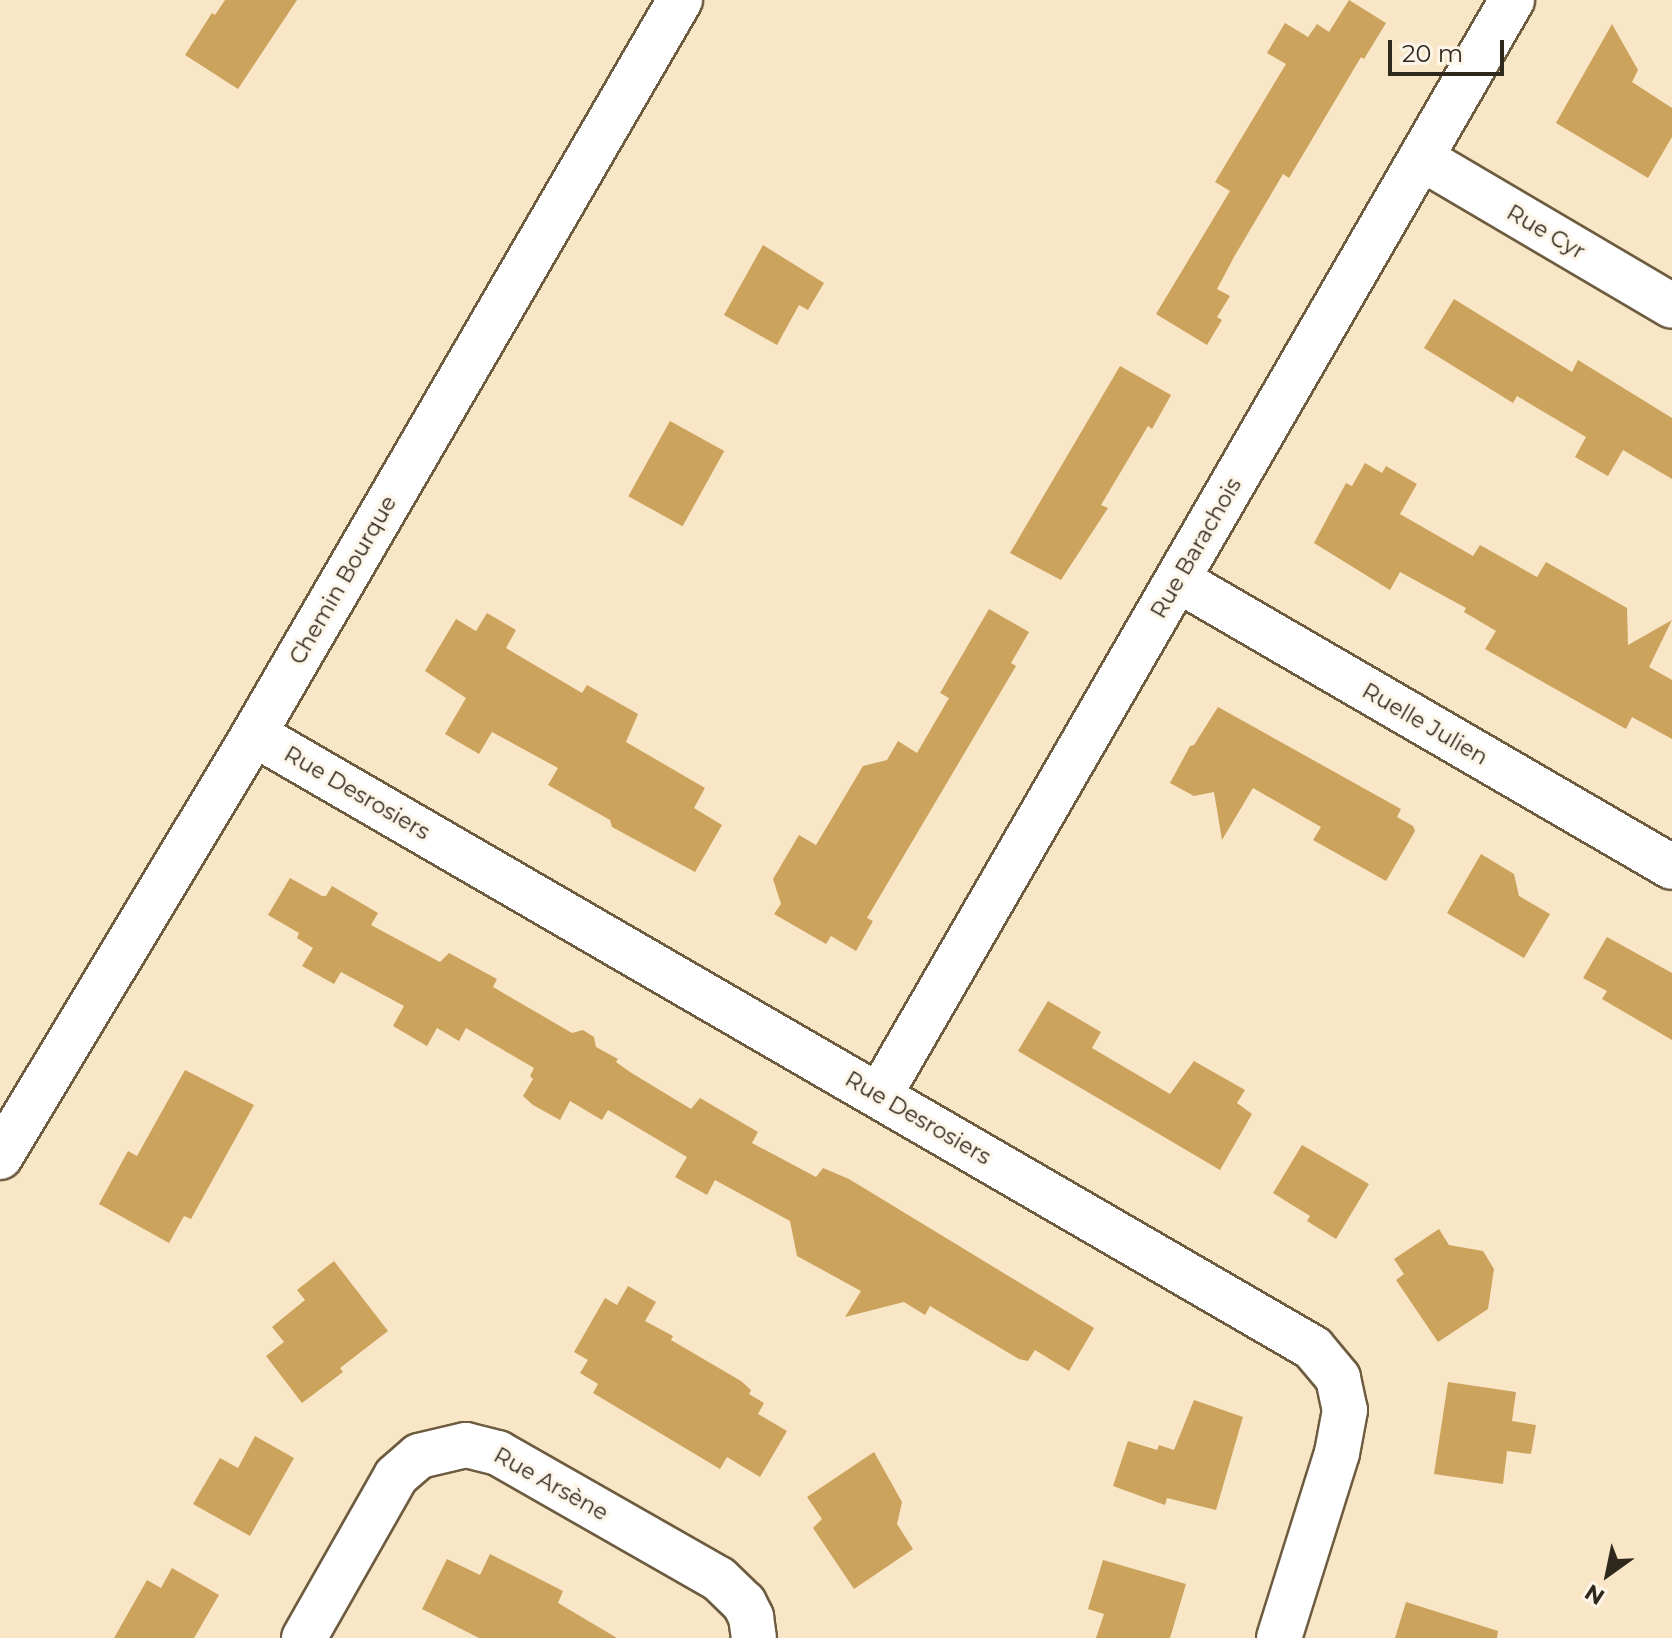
<!DOCTYPE html>
<meta charset="utf-8">
<style>
body{margin:0}
#map{position:relative;width:1672px;height:1638px;overflow:hidden;background:#f9e6c7;font-family:Montserrat,sans-serif}
div>[style]{position:absolute}
.building>*{inset:0;background:#cca35c;transform-origin:0 0}
.roads{filter:drop-shadow(2px 0 #6d5c40) drop-shadow(-2px 0 #6d5c40) drop-shadow(0 2px #6d5c40) drop-shadow(0 -2px #6d5c40)}
.minor>*{height:44px;margin:-22px;padding:0 22px;transform-origin:22px;border-radius:22px;background:#fff}
span{translate:-50% -50%;white-space:nowrap;text-align:center;line-height:1.15;-webkit-text-stroke:6px #fdf5e8;paint-order:stroke}
.street-label{font-size:22px;color:#2f281c}
.north{position:absolute;left:1568px;top:1534px;width:80px;height:80px;-webkit-text-stroke:6px #fdf5e8;paint-order:stroke;rotate:213deg;font-size:22px;font-weight:700;line-height:32px;text-align:center;color:#2f281c}
.north::after{content:'';display:block;margin:auto;width:28px;height:36px;background:#2f281c;clip-path:polygon(50% 0,100% 100%,50% 72%,0 100%)}
.scale{position:absolute;left:1388px;top:40px;width:116px;height:36px;box-sizing:border-box;border:4px solid #2f281c;border-top:0;padding-left:10px;font-size:24px;line-height:28px;white-space:nowrap;color:#2f281c;-webkit-text-stroke:6px #fdf5e8;paint-order:stroke}
</style>
<div id="map">
<div class="building">
<i style="clip-path:polygon(225px 0,297px 0,238px 89px,185px 55px,212px 13px,215px 15px)"></i>
<i style="clip-path:polygon(1349px 0,1386px 23px,1364px 59px,1361px 57px,1289px 178px,1283px 174px,1234px 257px,1217px 289px,1230px 296px,1217px 317px,1222px 320px,1207px 345px,1156px 314px,1230px 191px,1215px 182px,1286px 64px,1267px 53px,1285px 23px,1308px 37px,1317px 24px,1329px 32px)"></i>
<i style="clip-path:polygon(1612px 24px,1638px 70px,1632px 82px,1672px 108px,1672px 137px,1648px 178px,1556px 123px)"></i>
<i style="clip-path:polygon(763px 245px,824px 283px,808px 310px,799px 305px,777px 345px,724px 315px)"></i>
<i style="clip-path:polygon(1454px 299px,1572px 372px,1578px 360px,1672px 418px,1672px 479px,1623px 450px,1608px 476px,1575px 457px,1586px 437px,1517px 396px,1513px 403px,1424px 348px)"></i>
<i style="clip-path:polygon(1120px 366px,1171px 395px,1152px 429px,1148px 426px,1101px 505px,1108px 508px,1061px 580px,1010px 553px)"></i>
<i style="left:670px;top:421px;width:62px;height:86px;rotate:29deg"></i>
<i style="clip-path:polygon(1365px 463px,1382px 473px,1386px 466px,1417px 484px,1400px 514px,1473px 556px,1480px 545px,1537px 577px,1546px 562px,1627px 608px,1628px 645px,1672px 620px,1649px 667px,1672px 680px,1672px 739px,1632px 717px,1626px 729px,1485px 649px,1496px 631px,1464px 612px,1466px 608px,1400px 572px,1390px 590px,1314px 543px,1346px 483px,1352px 486px)"></i>
<i style="clip-path:polygon(989px 609px,1029px 632px,1011px 663px,1016px 666px,867px 918px,873px 921px,856px 951px,831px 936px,826px 944px,774px 914px,781px 904px,773px 879px,799px 835px,816px 845px,863px 766px,887px 760px,898px 741px,917px 753px,949px 698px,940px 693px)"></i>
<i style="clip-path:polygon(487px 613px,516px 630px,506px 648px,582px 693px,587px 685px,638px 714px,626px 742px,705px 788px,694px 808px,722px 825px,695px 872px,612px 827px,610px 820px,548px 785px,558px 768px,492px 732px,479px 754px,445px 734px,466px 698px,425px 671px,456px 619px,476px 631px)"></i>
<i style="clip-path:polygon(1218px 707px,1401px 809px,1397px 817px,1413px 826px,1415px 831px,1386px 881px,1313px 840px,1321px 827px,1253px 788px,1222px 840px,1214px 792px,1194px 796px,1170px 783px,1190px 746px,1194px 745px)"></i>
<i style="clip-path:polygon(1481px 854px,1514px 874px,1519px 896px,1550px 914px,1524px 958px,1447px 913px)"></i>
<i style="clip-path:polygon(290px 878px,322px 896px,326px 896px,332px 886px,378px 913px,371px 925px,440px 962px,449px 953px,497px 979px,493px 987px,572px 1033px,583px 1030px,594px 1037px,596px 1047px,618px 1059px,616px 1062px,630px 1072px,691px 1109px,700px 1098px,758px 1132px,752px 1143px,816px 1177px,823px 1168px,849px 1179px,1094px 1328px,1069px 1371px,1035px 1350px,1028px 1361px,1019px 1359px,930px 1306px,925px 1315px,904px 1302px,845px 1317px,861px 1291px,797px 1256px,790px 1221px,715px 1180px,707px 1195px,675px 1177px,687px 1157px,608px 1110px,602px 1120px,570px 1101px,560px 1120px,533px 1105px,523px 1096px,533px 1079px,530px 1076px,534px 1068px,466px 1028px,459px 1041px,437px 1028px,427px 1046px,393px 1026px,404px 1006px,341px 972px,334px 984px,302px 966px,313px 948px,297px 938px,299px 933px,268px 915px)"></i>
<i style="clip-path:polygon(1607px 937px,1672px 973px,1672px 1040px,1602px 999px,1607px 991px,1583px 978px)"></i>
<i style="clip-path:polygon(1048px 1001px,1101px 1032px,1092px 1048px,1170px 1094px,1194px 1061px,1245px 1090px,1237px 1103px,1252px 1114px,1220px 1170px,1018px 1051px)"></i>
<i style="clip-path:polygon(185px 1070px,254px 1105px,191px 1219px,184px 1216px,169px 1243px,99px 1204px,128px 1151px,137px 1156px)"></i>
<i style="clip-path:polygon(1302px 1145px,1369px 1184px,1336px 1239px,1307px 1221px,1310px 1216px,1273px 1193px)"></i>
<i style="clip-path:polygon(1439px 1229px,1449px 1245px,1483px 1251px,1494px 1269px,1488px 1309px,1438px 1342px,1396px 1280px,1404px 1274px,1394px 1259px)"></i>
<i style="clip-path:polygon(334px 1261px,388px 1331px,340px 1368px,343px 1372px,302px 1403px,266px 1356px,284px 1342px,272px 1327px,305px 1300px,297px 1290px)"></i>
<i style="clip-path:polygon(628px 1286px,656px 1302px,645px 1321px,673px 1336px,671px 1340px,741px 1381px,751px 1390px,749px 1394px,764px 1403px,758px 1414px,787px 1431px,760px 1477px,727px 1457px,720px 1469px,593px 1393px,598px 1384px,580px 1373px,588px 1360px,574px 1352px,605px 1298px,617px 1305px)"></i>
<i style="clip-path:polygon(1448px 1382px,1516px 1392px,1512px 1421px,1536px 1425px,1531px 1454px,1507px 1451px,1503px 1484px,1434px 1474px)"></i>
<i style="clip-path:polygon(1194px 1400px,1243px 1417px,1216px 1510px,1167px 1498px,1165px 1505px,1113px 1486px,1128px 1441px,1157px 1450px,1159px 1445px,1174px 1450px)"></i>
<i style="clip-path:polygon(255px 1436px,294px 1458px,250px 1536px,193px 1504px,220px 1458px,238px 1468px)"></i>
<i style="clip-path:polygon(874px 1452px,902px 1502px,897px 1524px,913px 1549px,854px 1589px,813px 1528px,822px 1519px,807px 1497px)"></i>
<i style="clip-path:polygon(490px 1554px,563px 1591px,558px 1603px,617px 1638px,479px 1638px,422px 1609px,447px 1559px,480px 1575px)"></i>
<i style="clip-path:polygon(1103px 1560px,1186px 1584px,1170px 1638px,1096px 1638px,1104px 1614px,1088px 1609px)"></i>
<i style="clip-path:polygon(172px 1568px,219px 1595px,194px 1638px,114px 1638px,147px 1580px,161px 1588px)"></i>
<i style="clip-path:polygon(1406px 1602px,1498px 1631px,1497px 1638px,1395px 1638px)"></i>
</div>
<div class="roads">
<div class="minor">
<i style="left:1421px;top:158px;width:291px;rotate:30.5deg"></i>
<i style="left:1178px;top:580px;width:571px;rotate:30.16deg"></i>
<i style="left:254px;top:734px;width:1224px;rotate:30.1deg"></i>
<i style="left:1313px;top:1348px;width:39px;rotate:50deg"></i>
<i style="left:1338px;top:1378px;width:33px;rotate:78deg"></i>
<i style="left:1345px;top:1410px;width:44px;rotate:100.5deg"></i>
<i style="left:1337px;top:1453px;width:194px;rotate:107.4deg"></i>
<i style="left:879px;top:1096px;width:1266px;rotate:-59.99deg"></i>
<i style="left:0;top:1157px;width:493px;rotate:-59deg"></i>
<i style="left:254px;top:734px;width:849px;rotate:-59.87deg"></i>
<i style="left:304px;top:1638px;width:186px;rotate:-60.4deg"></i>
<i style="left:396px;top:1476px;width:30px;rotate:-41deg"></i>
<i style="left:419px;top:1456px;width:48px;rotate:-13.2deg"></i>
<i style="left:466px;top:1445px;width:33px;rotate:14deg"></i>
<i style="left:498px;top:1453px;width:254px;rotate:29.7deg"></i>
<i style="left:719px;top:1579px;width:35px;rotate:44deg"></i>
<i style="left:744px;top:1603px;width:16px;rotate:63deg"></i>
<i style="left:751px;top:1617px;width:21px;rotate:82deg"></i>
</div>
</div>
<div class="street-label">
<span style="left:1546px;top:232px;rotate:30deg">Rue Cyr</span>
<span style="left:1196px;top:548px;rotate:-60deg">Rue Barachois</span>
<span style="left:343px;top:580px;rotate:-60deg">Chemin Bourque</span>
<span style="left:1425px;top:724px;rotate:30deg">Ruelle Julien</span>
<span style="left:357px;top:793px;rotate:30deg">Rue Desrosiers</span>
<span style="left:918px;top:1118px;rotate:30deg">Rue Desrosiers</span>
<span style="left:551px;top:1484px;rotate:29deg">Rue Arsène</span>
</div>
<div class="north">N</div>
<div class="scale">20 m</div>
</div>
